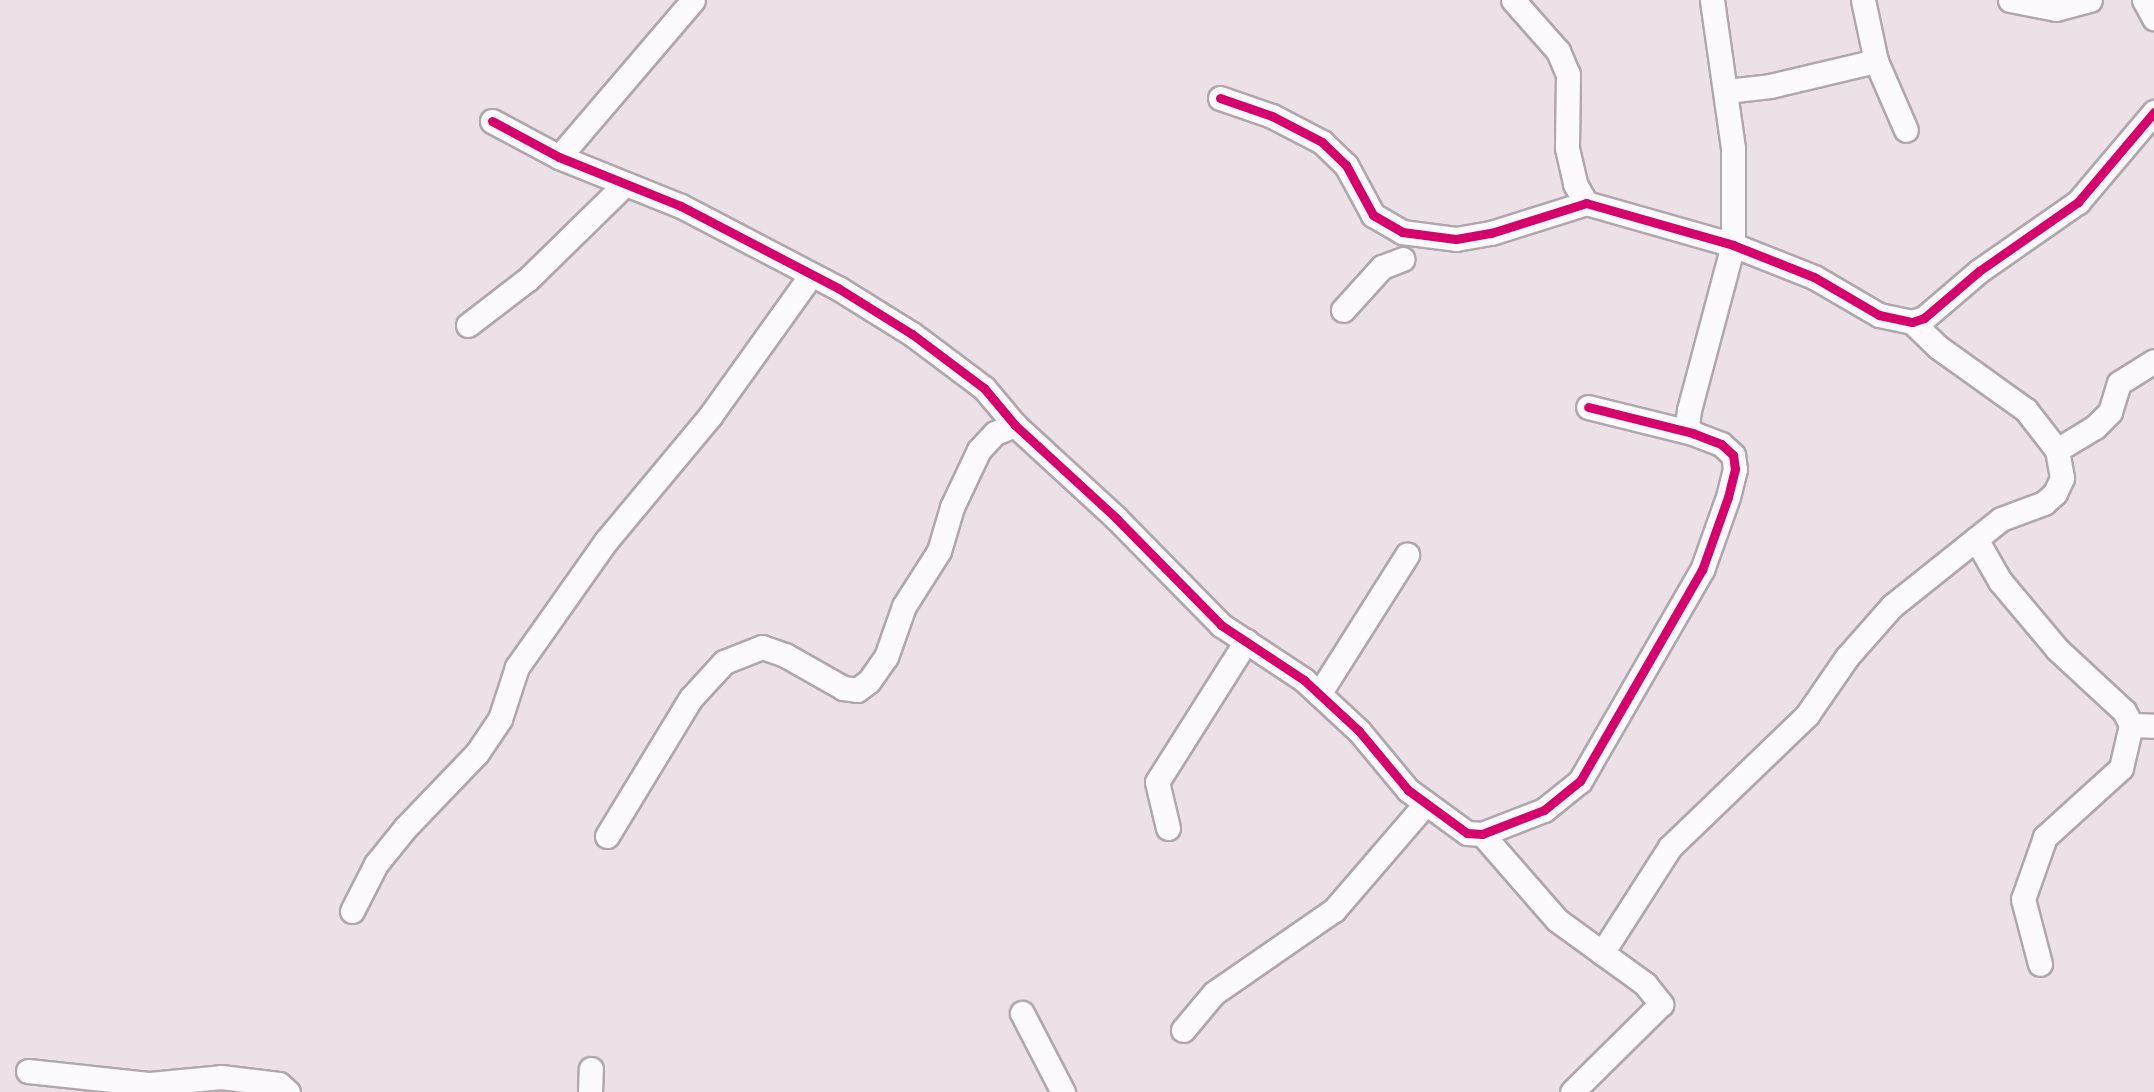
<!DOCTYPE html>
<style>
body{margin:0}
#map{position:relative;width:2154px;height:1092px;overflow:hidden;background:#ede1e8;font-family:Quicksand,sans-serif}
div>[style]{position:absolute}
.roads{filter:drop-shadow(2px 0 #b0a7ad) drop-shadow(-2px 0 #b0a7ad) drop-shadow(0 2px #b0a7ad) drop-shadow(0 -2px #b0a7ad)}
.minor>*{height:23px;margin:-11.5px;padding:0 11.5px;transform-origin:11.5px;border-radius:11.5px;background:#fcfafc}
.cycleway>*{height:9px;margin:-4.5px;padding:0 4.5px;transform-origin:4.5px;border-radius:4.5px;background:#d6006c}
span{translate:-50% -50%;white-space:nowrap;text-align:center;line-height:1.15;-webkit-text-stroke:5px #fcebf5;paint-order:stroke}
</style>
<div id="map">
<div class="roads">
<div class="minor">
<i style="left:1513px;top:0;width:68px;rotate:48.6deg"></i>
<i style="left:1558px;top:51px;width:25px;rotate:67deg"></i>
<i style="left:1568px;top:74px;width:74px;rotate:90.8deg"></i>
<i style="left:1567px;top:148px;width:37px;rotate:77deg"></i>
<i style="left:1575px;top:184px;width:22px;rotate:60deg"></i>
<i style="left:1863px;top:0;width:62px;rotate:78deg"></i>
<i style="left:1876px;top:61px;width:75px;rotate:66.5deg"></i>
<i style="left:2010px;top:0;width:47px;rotate:11.1deg"></i>
<i style="left:2056px;top:9px;width:35px;rotate:-15deg"></i>
<i style="left:2144px;top:0;width:21px;rotate:61deg"></i>
<i style="left:1727px;top:91px;width:43px;rotate:-6.6deg"></i>
<i style="left:1770px;top:86px;width:109px;rotate:-13.3deg"></i>
<i style="left:1220px;top:98px;width:55px;rotate:19.1deg"></i>
<i style="left:1272px;top:116px;width:56px;rotate:27.5deg"></i>
<i style="left:1322px;top:142px;width:33px;rotate:44deg"></i>
<i style="left:1346px;top:165px;width:57px;rotate:61.6deg"></i>
<i style="left:1373px;top:215px;width:34px;rotate:30deg"></i>
<i style="left:1402px;top:232px;width:54px;rotate:7.4deg"></i>
<i style="left:1456px;top:239px;width:36px;rotate:-10deg"></i>
<i style="left:1491px;top:233px;width:100px;rotate:-17.5deg"></i>
<i style="left:1586px;top:203px;width:153px;rotate:15.9deg"></i>
<i style="left:1733px;top:245px;width:87px;rotate:21.6deg"></i>
<i style="left:1814px;top:277px;width:75px;rotate:30.3deg"></i>
<i style="left:1879px;top:315px;width:34px;rotate:12deg"></i>
<i style="left:1912px;top:322px;width:13px;rotate:-18deg"></i>
<i style="left:1924px;top:318px;width:72px;rotate:-40.5deg"></i>
<i style="left:1979px;top:271px;width:121px;rotate:-34.9deg"></i>
<i style="left:2078px;top:202px;width:118px;rotate:-49.8deg"></i>
<i style="left:492px;top:121px;width:76px;rotate:28.2deg"></i>
<i style="left:559px;top:157px;width:131px;rotate:21.9deg"></i>
<i style="left:681px;top:206px;width:177px;rotate:27.6deg"></i>
<i style="left:838px;top:288px;width:87px;rotate:31.9deg"></i>
<i style="left:912px;top:334px;width:90px;rotate:36.9deg"></i>
<i style="left:984px;top:388px;width:48px;rotate:50deg"></i>
<i style="left:1015px;top:425px;width:137px;rotate:42.6deg"></i>
<i style="left:1116px;top:518px;width:150px;rotate:45.5deg"></i>
<i style="left:1221px;top:625px;width:100px;rotate:33.5deg"></i>
<i style="left:1304px;top:680px;width:75px;rotate:42.8deg"></i>
<i style="left:1359px;top:731px;width:77px;rotate:50.3deg"></i>
<i style="left:1408px;top:790px;width:73px;rotate:36.1deg"></i>
<i style="left:1467px;top:833px;width:15px;rotate:4deg"></i>
<i style="left:1482px;top:834px;width:66px;rotate:-21.2deg"></i>
<i style="left:1544px;top:810px;width:46px;rotate:-38.9deg"></i>
<i style="left:1580px;top:781px;width:244px;rotate:-60deg"></i>
<i style="left:1702px;top:570px;width:77px;rotate:-70.4deg"></i>
<i style="left:1728px;top:497px;width:29px;rotate:-76deg"></i>
<i style="left:1735px;top:469px;width:14px;rotate:-98deg"></i>
<i style="left:1733px;top:455px;width:16px;rotate:-137deg"></i>
<i style="left:1721px;top:444px;width:30px;rotate:-159deg"></i>
<i style="left:1693px;top:433px;width:108px;rotate:-166.1deg"></i>
<i style="left:559px;top:157px;width:206px;rotate:-49.5deg"></i>
<i style="left:1343px;top:310px;width:58px;rotate:-47.8deg"></i>
<i style="left:1382px;top:267px;width:22px;rotate:-21deg"></i>
<i style="left:468px;top:325px;width:76px;rotate:-37.5deg"></i>
<i style="left:528px;top:279px;width:134px;rotate:-44.4deg"></i>
<i style="left:1693px;top:433px;width:9px;rotate:-131deg"></i>
<i style="left:1687px;top:426px;width:16px;rotate:-83deg"></i>
<i style="left:1689px;top:410px;width:171px;rotate:-75.1deg"></i>
<i style="left:1733px;top:245px;width:97px;rotate:-90deg"></i>
<i style="left:1733px;top:148px;width:149px;rotate:-98.1deg"></i>
<i style="left:2057px;top:450px;width:44px;rotate:-31.2deg"></i>
<i style="left:2095px;top:427px;width:21px;rotate:-45deg"></i>
<i style="left:2110px;top:412px;width:30px;rotate:-73deg"></i>
<i style="left:2119px;top:383px;width:41px;rotate:-32.2deg"></i>
<i style="left:1976px;top:539px;width:48px;rotate:60.3deg"></i>
<i style="left:2000px;top:581px;width:89px;rotate:50deg"></i>
<i style="left:2057px;top:649px;width:91px;rotate:42.8deg"></i>
<i style="left:2124px;top:711px;width:16px;rotate:63deg"></i>
<i style="left:2131px;top:725px;width:44px;rotate:103.1deg"></i>
<i style="left:2121px;top:768px;width:103px;rotate:137.8deg"></i>
<i style="left:2045px;top:837px;width:66px;rotate:109.5deg"></i>
<i style="left:2023px;top:899px;width:67px;rotate:75.3deg"></i>
<i style="left:1319px;top:694px;width:165px;rotate:-57.7deg"></i>
<i style="left:2131px;top:725px;width:23px;rotate:2deg"></i>
<i style="left:1168px;top:828px;width:47px;rotate:-103.4deg"></i>
<i style="left:1157px;top:782px;width:167px;rotate:-57.7deg"></i>
<i style="left:1482px;top:834px;width:114px;rotate:48.9deg"></i>
<i style="left:1557px;top:920px;width:109px;rotate:36deg"></i>
<i style="left:1645px;top:984px;width:26px;rotate:51deg"></i>
<i style="left:1661px;top:1004px;width:125px;rotate:135.3deg"></i>
<i style="left:607px;top:836px;width:162px;rotate:-58.7deg"></i>
<i style="left:691px;top:698px;width:49px;rotate:-47.5deg"></i>
<i style="left:724px;top:662px;width:41px;rotate:-21.5deg"></i>
<i style="left:762px;top:647px;width:24px;rotate:19deg"></i>
<i style="left:785px;top:655px;width:67px;rotate:29.6deg"></i>
<i style="left:843px;top:688px;width:14px;rotate:8deg"></i>
<i style="left:857px;top:690px;width:15px;rotate:-37deg"></i>
<i style="left:869px;top:681px;width:29px;rotate:-55deg"></i>
<i style="left:886px;top:657px;width:54px;rotate:-70.6deg"></i>
<i style="left:904px;top:606px;width:65px;rotate:-57.5deg"></i>
<i style="left:939px;top:551px;width:46px;rotate:-73.5deg"></i>
<i style="left:952px;top:507px;width:63px;rotate:-64.7deg"></i>
<i style="left:979px;top:450px;width:23px;rotate:-47deg"></i>
<i style="left:995px;top:433px;width:22px;rotate:-22deg"></i>
<i style="left:352px;top:911px;width:53px;rotate:-62.9deg"></i>
<i style="left:376px;top:864px;width:46px;rotate:-51.1deg"></i>
<i style="left:405px;top:828px;width:104px;rotate:-46.2deg"></i>
<i style="left:477px;top:753px;width:41px;rotate:-55.9deg"></i>
<i style="left:500px;top:719px;width:55px;rotate:-71.9deg"></i>
<i style="left:517px;top:667px;width:154px;rotate:-54.8deg"></i>
<i style="left:606px;top:541px;width:163px;rotate:-50.2deg"></i>
<i style="left:710px;top:416px;width:173px;rotate:-54.4deg"></i>
<i style="left:1602px;top:953px;width:126px;rotate:-57.3deg"></i>
<i style="left:1670px;top:847px;width:190px;rotate:-43.9deg"></i>
<i style="left:1807px;top:715px;width:70px;rotate:-55.4deg"></i>
<i style="left:1847px;top:657px;width:68px;rotate:-48.6deg"></i>
<i style="left:1892px;top:606px;width:139px;rotate:-38.6deg"></i>
<i style="left:2001px;top:519px;width:46px;rotate:-20.4deg"></i>
<i style="left:2044px;top:503px;width:15px;rotate:-42deg"></i>
<i style="left:2055px;top:493px;width:17px;rotate:-65deg"></i>
<i style="left:2062px;top:478px;width:28px;rotate:-100deg"></i>
<i style="left:2057px;top:450px;width:51px;rotate:-127.8deg"></i>
<i style="left:2026px;top:410px;width:108px;rotate:-144.4deg"></i>
<i style="left:1938px;top:347px;width:36px;rotate:-136deg"></i>
<i style="left:1022px;top:1013px;width:89px;rotate:62.6deg"></i>
<i style="left:1183px;top:1030px;width:48px;rotate:-50deg"></i>
<i style="left:1214px;top:993px;width:146px;rotate:-34.7deg"></i>
<i style="left:1334px;top:910px;width:141px;rotate:-49.3deg"></i>
<i style="left:28px;top:1071px;width:123px;rotate:6.1deg"></i>
<i style="left:150px;top:1084px;width:71px;rotate:-5.6deg"></i>
<i style="left:221px;top:1077px;width:58px;rotate:6.9deg"></i>
<i style="left:279px;top:1084px;width:12px;rotate:42deg"></i>
<i style="left:590px;top:1092px;width:23px;rotate:-88deg"></i>
</div>
</div>
<div class="cycleway">
<i style="left:1220px;top:98px;width:55px;rotate:19.1deg"></i>
<i style="left:1272px;top:116px;width:56px;rotate:27.5deg"></i>
<i style="left:1322px;top:142px;width:33px;rotate:44deg"></i>
<i style="left:1346px;top:165px;width:57px;rotate:61.6deg"></i>
<i style="left:1373px;top:215px;width:34px;rotate:30deg"></i>
<i style="left:1402px;top:232px;width:54px;rotate:7.4deg"></i>
<i style="left:1456px;top:239px;width:36px;rotate:-10deg"></i>
<i style="left:1491px;top:233px;width:100px;rotate:-17.5deg"></i>
<i style="left:1586px;top:203px;width:153px;rotate:15.9deg"></i>
<i style="left:1733px;top:245px;width:87px;rotate:21.6deg"></i>
<i style="left:1814px;top:277px;width:75px;rotate:30.3deg"></i>
<i style="left:1879px;top:315px;width:34px;rotate:12deg"></i>
<i style="left:1912px;top:322px;width:13px;rotate:-18deg"></i>
<i style="left:1924px;top:318px;width:72px;rotate:-40.5deg"></i>
<i style="left:1979px;top:271px;width:121px;rotate:-34.9deg"></i>
<i style="left:2078px;top:202px;width:118px;rotate:-49.8deg"></i>
<i style="left:492px;top:121px;width:76px;rotate:28.2deg"></i>
<i style="left:559px;top:157px;width:131px;rotate:21.9deg"></i>
<i style="left:681px;top:206px;width:177px;rotate:27.6deg"></i>
<i style="left:838px;top:288px;width:87px;rotate:31.9deg"></i>
<i style="left:912px;top:334px;width:90px;rotate:36.9deg"></i>
<i style="left:984px;top:388px;width:48px;rotate:50deg"></i>
<i style="left:1015px;top:425px;width:137px;rotate:42.6deg"></i>
<i style="left:1116px;top:518px;width:150px;rotate:45.5deg"></i>
<i style="left:1221px;top:625px;width:100px;rotate:33.5deg"></i>
<i style="left:1304px;top:680px;width:75px;rotate:42.8deg"></i>
<i style="left:1359px;top:731px;width:77px;rotate:50.3deg"></i>
<i style="left:1408px;top:790px;width:73px;rotate:36.1deg"></i>
<i style="left:1467px;top:833px;width:15px;rotate:4deg"></i>
<i style="left:1482px;top:834px;width:66px;rotate:-21.2deg"></i>
<i style="left:1544px;top:810px;width:46px;rotate:-38.9deg"></i>
<i style="left:1580px;top:781px;width:244px;rotate:-60deg"></i>
<i style="left:1702px;top:570px;width:77px;rotate:-70.4deg"></i>
<i style="left:1728px;top:497px;width:29px;rotate:-76deg"></i>
<i style="left:1735px;top:469px;width:14px;rotate:-98deg"></i>
<i style="left:1733px;top:455px;width:16px;rotate:-137deg"></i>
<i style="left:1721px;top:444px;width:30px;rotate:-159deg"></i>
<i style="left:1693px;top:433px;width:108px;rotate:-166.1deg"></i>
</div>
</div>
